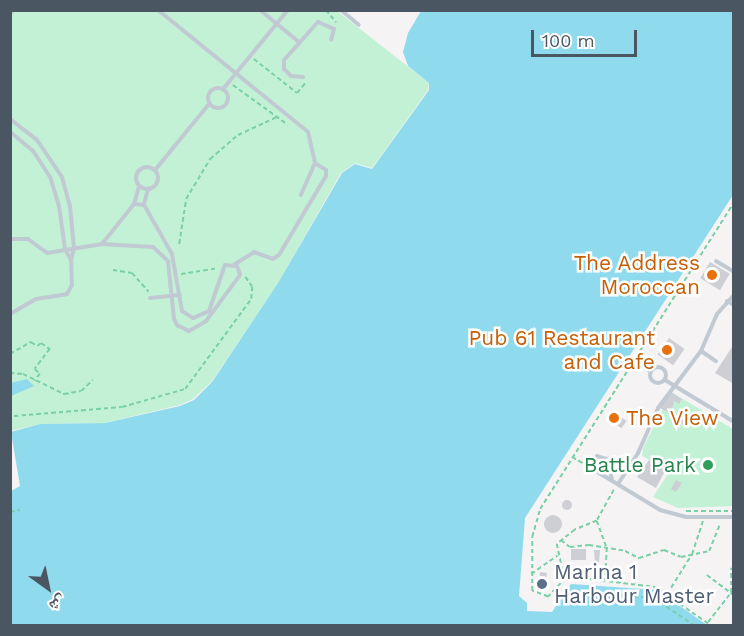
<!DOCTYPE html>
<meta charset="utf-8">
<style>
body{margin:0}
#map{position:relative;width:744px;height:636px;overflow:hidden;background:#f5f3f3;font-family:"Work Sans","Noto Naskh Arabic",sans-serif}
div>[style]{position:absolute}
.green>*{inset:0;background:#c3f1d5}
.water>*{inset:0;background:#90daee}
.building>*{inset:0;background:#cdcfd5;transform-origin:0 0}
.round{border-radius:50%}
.path>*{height:1.5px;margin-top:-0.75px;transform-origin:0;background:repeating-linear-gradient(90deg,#7ad0a6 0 4.5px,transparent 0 7.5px)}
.service>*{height:4px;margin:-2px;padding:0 2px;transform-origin:2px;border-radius:2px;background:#c1cad2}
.service>.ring{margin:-2px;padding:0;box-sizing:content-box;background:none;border:4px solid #c1cad2;border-radius:50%}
.dots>*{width:16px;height:16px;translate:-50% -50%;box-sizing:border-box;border:3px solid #fff;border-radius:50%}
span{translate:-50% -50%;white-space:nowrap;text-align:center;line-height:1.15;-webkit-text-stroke:5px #fff;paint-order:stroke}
.food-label{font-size:21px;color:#c56008}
.right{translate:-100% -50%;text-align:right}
.left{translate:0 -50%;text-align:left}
.leisure-label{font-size:21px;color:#27864d}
.service-label{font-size:21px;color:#4e5e75}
.frame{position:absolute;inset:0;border:12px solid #4a5661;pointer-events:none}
.north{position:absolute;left:18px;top:558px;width:60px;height:60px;-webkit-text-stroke:4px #fff;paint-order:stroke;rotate:147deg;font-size:16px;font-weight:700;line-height:24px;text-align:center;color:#4a5661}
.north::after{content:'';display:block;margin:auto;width:21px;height:27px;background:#4a5661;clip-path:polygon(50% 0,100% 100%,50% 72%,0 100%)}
.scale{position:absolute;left:531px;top:30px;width:106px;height:27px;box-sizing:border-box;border:3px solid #4a5661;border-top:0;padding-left:8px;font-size:18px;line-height:21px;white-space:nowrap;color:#4a5661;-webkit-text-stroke:4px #fff;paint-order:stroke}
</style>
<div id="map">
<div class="green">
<i style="clip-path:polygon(11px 11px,337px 11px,429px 83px,428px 90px,372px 168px,355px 163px,341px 173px,278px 283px,212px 381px,193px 399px,180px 405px,104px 423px,40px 424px,11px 431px)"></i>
<i style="clip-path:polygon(671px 392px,733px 429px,733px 506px,678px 508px,653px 497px,670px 471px,642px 456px,643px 448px)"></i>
</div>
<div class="water">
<i style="clip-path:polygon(421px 11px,733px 11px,733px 195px,525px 518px,519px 596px,527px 603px,527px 611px,552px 612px,571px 584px,657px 590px,707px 625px,11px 625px,11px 491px,20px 486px,11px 432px,40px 424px,105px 423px,180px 406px,194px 400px,212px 382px,278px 283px,342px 173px,355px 164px,372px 169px,429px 90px,429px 83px,408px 66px,403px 52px,408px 33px)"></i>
<i style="clip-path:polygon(27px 379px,34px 386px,11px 396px,11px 383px)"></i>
</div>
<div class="building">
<i style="left:710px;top:262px;width:23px;height:19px;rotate:31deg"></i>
<i style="left:669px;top:338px;width:19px;height:20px;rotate:35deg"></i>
<i style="clip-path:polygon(734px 344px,734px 384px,715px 373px)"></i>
<i style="clip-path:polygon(671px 392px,682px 399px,679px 404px,674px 401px,671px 414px,660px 408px)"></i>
<i style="left:611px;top:410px;width:19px;height:9px;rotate:35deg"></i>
<i style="left:677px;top:413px;width:15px;height:6px;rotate:32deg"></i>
<i style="clip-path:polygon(649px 460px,666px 469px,656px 488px,637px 477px)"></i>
<i style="clip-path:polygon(676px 480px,682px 483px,676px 492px,671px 489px)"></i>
<i class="round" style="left:562px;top:500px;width:10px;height:10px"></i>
<i class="round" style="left:544px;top:515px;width:18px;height:18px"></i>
<i style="left:571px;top:549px;width:15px;height:11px"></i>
<i style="clip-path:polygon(594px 550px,600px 550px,599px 563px,595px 563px)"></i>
<i style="clip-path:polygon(540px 572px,547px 573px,545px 591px,539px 591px)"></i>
</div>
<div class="path">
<i style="left:326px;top:10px;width:16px;rotate:50deg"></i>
<i style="left:254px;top:59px;width:55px;rotate:38.3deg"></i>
<i style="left:297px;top:93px;width:13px;rotate:-51deg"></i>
<i style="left:233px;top:85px;width:68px;rotate:36deg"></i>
<i style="left:179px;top:244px;width:46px;rotate:-81.2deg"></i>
<i style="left:186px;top:199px;width:47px;rotate:-59deg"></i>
<i style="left:210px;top:159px;width:37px;rotate:-41deg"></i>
<i style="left:238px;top:135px;width:43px;rotate:-24.8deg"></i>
<i style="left:113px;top:270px;width:19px;rotate:9deg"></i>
<i style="left:132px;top:273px;width:25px;rotate:48deg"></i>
<i style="left:181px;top:274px;width:36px;rotate:-9deg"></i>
<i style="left:10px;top:354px;width:24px;rotate:-30deg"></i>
<i style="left:31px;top:342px;width:7px;rotate:34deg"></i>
<i style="left:37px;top:346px;width:5px;rotate:-37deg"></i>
<i style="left:41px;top:343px;width:11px;rotate:34deg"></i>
<i style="left:50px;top:349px;width:25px;rotate:127deg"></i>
<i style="left:35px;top:369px;width:7px;rotate:45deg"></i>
<i style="left:40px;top:374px;width:9px;rotate:126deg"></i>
<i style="left:633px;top:361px;width:20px;rotate:33deg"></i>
<i style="left:10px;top:373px;width:13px;rotate:4deg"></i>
<i style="left:23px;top:374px;width:46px;rotate:26deg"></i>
<i style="left:64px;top:394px;width:17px;rotate:-10deg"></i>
<i style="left:81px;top:391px;width:16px;rotate:-43deg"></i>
<i style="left:14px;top:416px;width:108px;rotate:-4.8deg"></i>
<i style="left:122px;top:407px;width:66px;rotate:-15.9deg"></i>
<i style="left:185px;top:389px;width:112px;rotate:-53.7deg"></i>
<i style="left:251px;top:299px;width:12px;rotate:-85deg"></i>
<i style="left:252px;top:287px;width:12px;rotate:-125deg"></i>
<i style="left:572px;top:457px;width:20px;rotate:30deg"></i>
<i style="left:614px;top:490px;width:35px;rotate:119deg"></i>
<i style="left:597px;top:521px;width:24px;rotate:158deg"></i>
<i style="left:575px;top:530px;width:23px;rotate:142deg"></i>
<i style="left:557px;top:544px;width:33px;rotate:78deg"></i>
<i style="left:564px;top:576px;width:92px;rotate:6.9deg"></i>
<i style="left:655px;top:587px;width:69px;rotate:34.4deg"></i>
<i style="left:686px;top:511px;width:48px"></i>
<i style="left:10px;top:512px;width:10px;rotate:-11deg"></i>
<i style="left:597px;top:521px;width:29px;rotate:70deg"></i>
<i style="left:607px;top:548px;width:35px;rotate:93deg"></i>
<i style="left:561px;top:540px;width:11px;rotate:38deg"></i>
<i style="left:570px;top:547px;width:19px;rotate:-6deg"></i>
<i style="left:589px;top:545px;width:36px;rotate:9deg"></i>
<i style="left:625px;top:551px;width:16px;rotate:27deg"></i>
<i style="left:639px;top:558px;width:26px;rotate:-18deg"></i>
<i style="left:664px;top:550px;width:18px;rotate:22deg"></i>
<i style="left:681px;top:557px;width:29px;rotate:-12deg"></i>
<i style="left:709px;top:551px;width:29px;rotate:-68deg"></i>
<i style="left:531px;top:574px;width:32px;rotate:-35deg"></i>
<i style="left:707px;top:575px;width:34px;rotate:37deg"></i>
<i style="left:566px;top:578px;width:26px;rotate:133deg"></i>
<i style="left:548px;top:597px;width:17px;rotate:-159deg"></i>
<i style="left:532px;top:591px;width:54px;rotate:-90deg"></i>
<i style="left:532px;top:537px;width:29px;rotate:-74deg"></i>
<i style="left:540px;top:509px;width:363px;rotate:-57.7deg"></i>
<i style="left:574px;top:592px;width:80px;rotate:4.3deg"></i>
<i style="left:654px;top:598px;width:50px;rotate:34.3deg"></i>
<i style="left:667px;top:594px;width:47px;rotate:-58deg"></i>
<i style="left:692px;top:554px;width:35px;rotate:-72deg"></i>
<i style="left:708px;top:622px;width:37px;rotate:-52deg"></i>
<i style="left:731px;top:593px;width:25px;rotate:-90deg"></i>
</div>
<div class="service">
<i style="left:158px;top:10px;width:193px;rotate:39.1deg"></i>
<i style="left:308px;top:132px;width:32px;rotate:77deg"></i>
<i style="left:315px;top:163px;width:35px;rotate:114deg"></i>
<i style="left:260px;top:10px;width:50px;rotate:39.4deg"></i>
<i style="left:341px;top:10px;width:23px;rotate:40deg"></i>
<i style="left:10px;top:15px;width:6px;rotate:-59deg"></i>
<i style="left:303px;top:77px;width:12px;rotate:-175deg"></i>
<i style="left:291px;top:76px;width:10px;rotate:-135deg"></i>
<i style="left:284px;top:69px;width:9px;rotate:-90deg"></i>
<i style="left:284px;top:60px;width:51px;rotate:-48.2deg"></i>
<i style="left:318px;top:22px;width:17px;rotate:24deg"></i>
<i style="left:334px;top:29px;width:11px;rotate:105deg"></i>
<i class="ring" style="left:208px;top:88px;width:16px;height:16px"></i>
<i style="left:223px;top:89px;width:102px;rotate:-50.6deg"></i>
<i style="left:10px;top:119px;width:34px;rotate:38deg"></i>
<i style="left:37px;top:140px;width:45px;rotate:56deg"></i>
<i style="left:62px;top:177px;width:30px;rotate:75deg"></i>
<i style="left:70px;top:206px;width:42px;rotate:84.6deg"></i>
<i style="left:74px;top:248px;width:12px;rotate:104deg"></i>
<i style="left:71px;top:260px;width:13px;rotate:-119deg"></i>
<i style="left:65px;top:249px;width:43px;rotate:-97.9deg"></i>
<i style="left:59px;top:206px;width:30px;rotate:-107deg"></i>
<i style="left:50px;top:177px;width:31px;rotate:-123deg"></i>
<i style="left:33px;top:151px;width:30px;rotate:-140deg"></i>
<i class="ring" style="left:136px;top:167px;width:18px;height:18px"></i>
<i style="left:155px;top:170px;width:85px;rotate:-50.7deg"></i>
<i style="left:134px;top:204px;width:19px;rotate:-74deg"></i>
<i style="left:144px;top:204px;width:16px;rotate:-75deg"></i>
<i style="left:10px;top:239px;width:18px"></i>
<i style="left:28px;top:239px;width:24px;rotate:36deg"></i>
<i style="left:47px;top:253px;width:56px;rotate:-9.3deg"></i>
<i style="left:102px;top:244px;width:51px;rotate:3.4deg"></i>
<i style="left:153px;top:247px;width:21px;rotate:43deg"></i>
<i style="left:168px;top:261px;width:58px;rotate:84.1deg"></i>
<i style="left:174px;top:319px;width:7px;rotate:63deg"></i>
<i style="left:177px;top:325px;width:13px;rotate:27deg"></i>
<i style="left:189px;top:331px;width:20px;rotate:-30deg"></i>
<i style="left:206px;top:321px;width:57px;rotate:-53.5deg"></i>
<i style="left:240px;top:275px;width:9px;rotate:-108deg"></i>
<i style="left:237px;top:266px;width:12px;rotate:-175deg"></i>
<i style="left:225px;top:265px;width:49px;rotate:109.2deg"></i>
<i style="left:209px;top:311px;width:17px;rotate:156deg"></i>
<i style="left:193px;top:318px;width:13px;rotate:-148deg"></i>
<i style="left:182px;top:311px;width:58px;rotate:-100deg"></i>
<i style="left:172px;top:254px;width:56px;rotate:-119.7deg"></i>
<i style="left:144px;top:205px;width:10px;rotate:-174deg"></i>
<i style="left:134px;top:204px;width:51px;rotate:128.7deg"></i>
<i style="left:716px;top:261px;width:21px;rotate:31deg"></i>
<i style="left:235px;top:264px;width:22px;rotate:-32deg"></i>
<i style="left:254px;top:252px;width:20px;rotate:20deg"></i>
<i style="left:273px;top:259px;width:7px;rotate:-34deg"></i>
<i style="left:279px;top:255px;width:92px;rotate:-59.3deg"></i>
<i style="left:326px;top:176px;width:6px;rotate:-90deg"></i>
<i style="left:326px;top:170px;width:13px;rotate:-148deg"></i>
<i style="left:150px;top:298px;width:30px;rotate:-6deg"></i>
<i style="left:727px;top:301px;width:8px;rotate:30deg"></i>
<i style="left:10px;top:314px;width:30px;rotate:-30deg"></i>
<i style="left:36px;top:299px;width:31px;rotate:-9deg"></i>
<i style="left:67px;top:294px;width:10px;rotate:-61deg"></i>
<i style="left:72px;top:285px;width:25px;rotate:-92deg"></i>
<i style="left:701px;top:351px;width:18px;rotate:34deg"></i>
<i class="ring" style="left:650px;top:367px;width:12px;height:12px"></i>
<i style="left:665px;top:380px;width:81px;rotate:31.3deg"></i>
<i style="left:612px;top:479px;width:21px;rotate:-107deg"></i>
<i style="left:606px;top:459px;width:9px;rotate:-162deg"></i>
<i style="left:597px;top:456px;width:9px;rotate:117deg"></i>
<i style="left:593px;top:464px;width:11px;rotate:56deg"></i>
<i style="left:599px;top:473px;width:71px;rotate:31.2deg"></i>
<i style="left:660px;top:510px;width:27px;rotate:15deg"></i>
<i style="left:686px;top:517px;width:48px"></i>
<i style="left:618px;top:484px;width:37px;rotate:-57deg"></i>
<i style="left:638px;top:453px;width:49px;rotate:-66deg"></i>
<i style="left:658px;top:408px;width:71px;rotate:-53deg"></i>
<i style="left:701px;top:351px;width:40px;rotate:-66.6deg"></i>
<i style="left:717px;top:314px;width:25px;rotate:-48deg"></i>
</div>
<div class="dots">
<i style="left:712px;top:275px;background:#e8710a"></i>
<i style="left:667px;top:350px;background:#e8710a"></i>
<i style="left:614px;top:418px;background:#e8710a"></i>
<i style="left:708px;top:465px;background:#2e9e5b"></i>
<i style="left:542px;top:584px;background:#5c6f8a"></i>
</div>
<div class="food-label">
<span class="right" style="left:700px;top:275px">The Address<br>Moroccan</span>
<span class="right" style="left:655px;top:350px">Pub 61 Restaurant<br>and Cafe</span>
<span class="left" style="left:626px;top:418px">The View</span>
</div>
<div class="leisure-label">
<span class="right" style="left:696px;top:465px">Battle Park</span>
</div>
<div class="service-label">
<span class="left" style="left:554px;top:584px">Marina 1<br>Harbour Master</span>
</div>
<div class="frame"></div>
<div class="north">ش</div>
<div class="scale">100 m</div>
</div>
